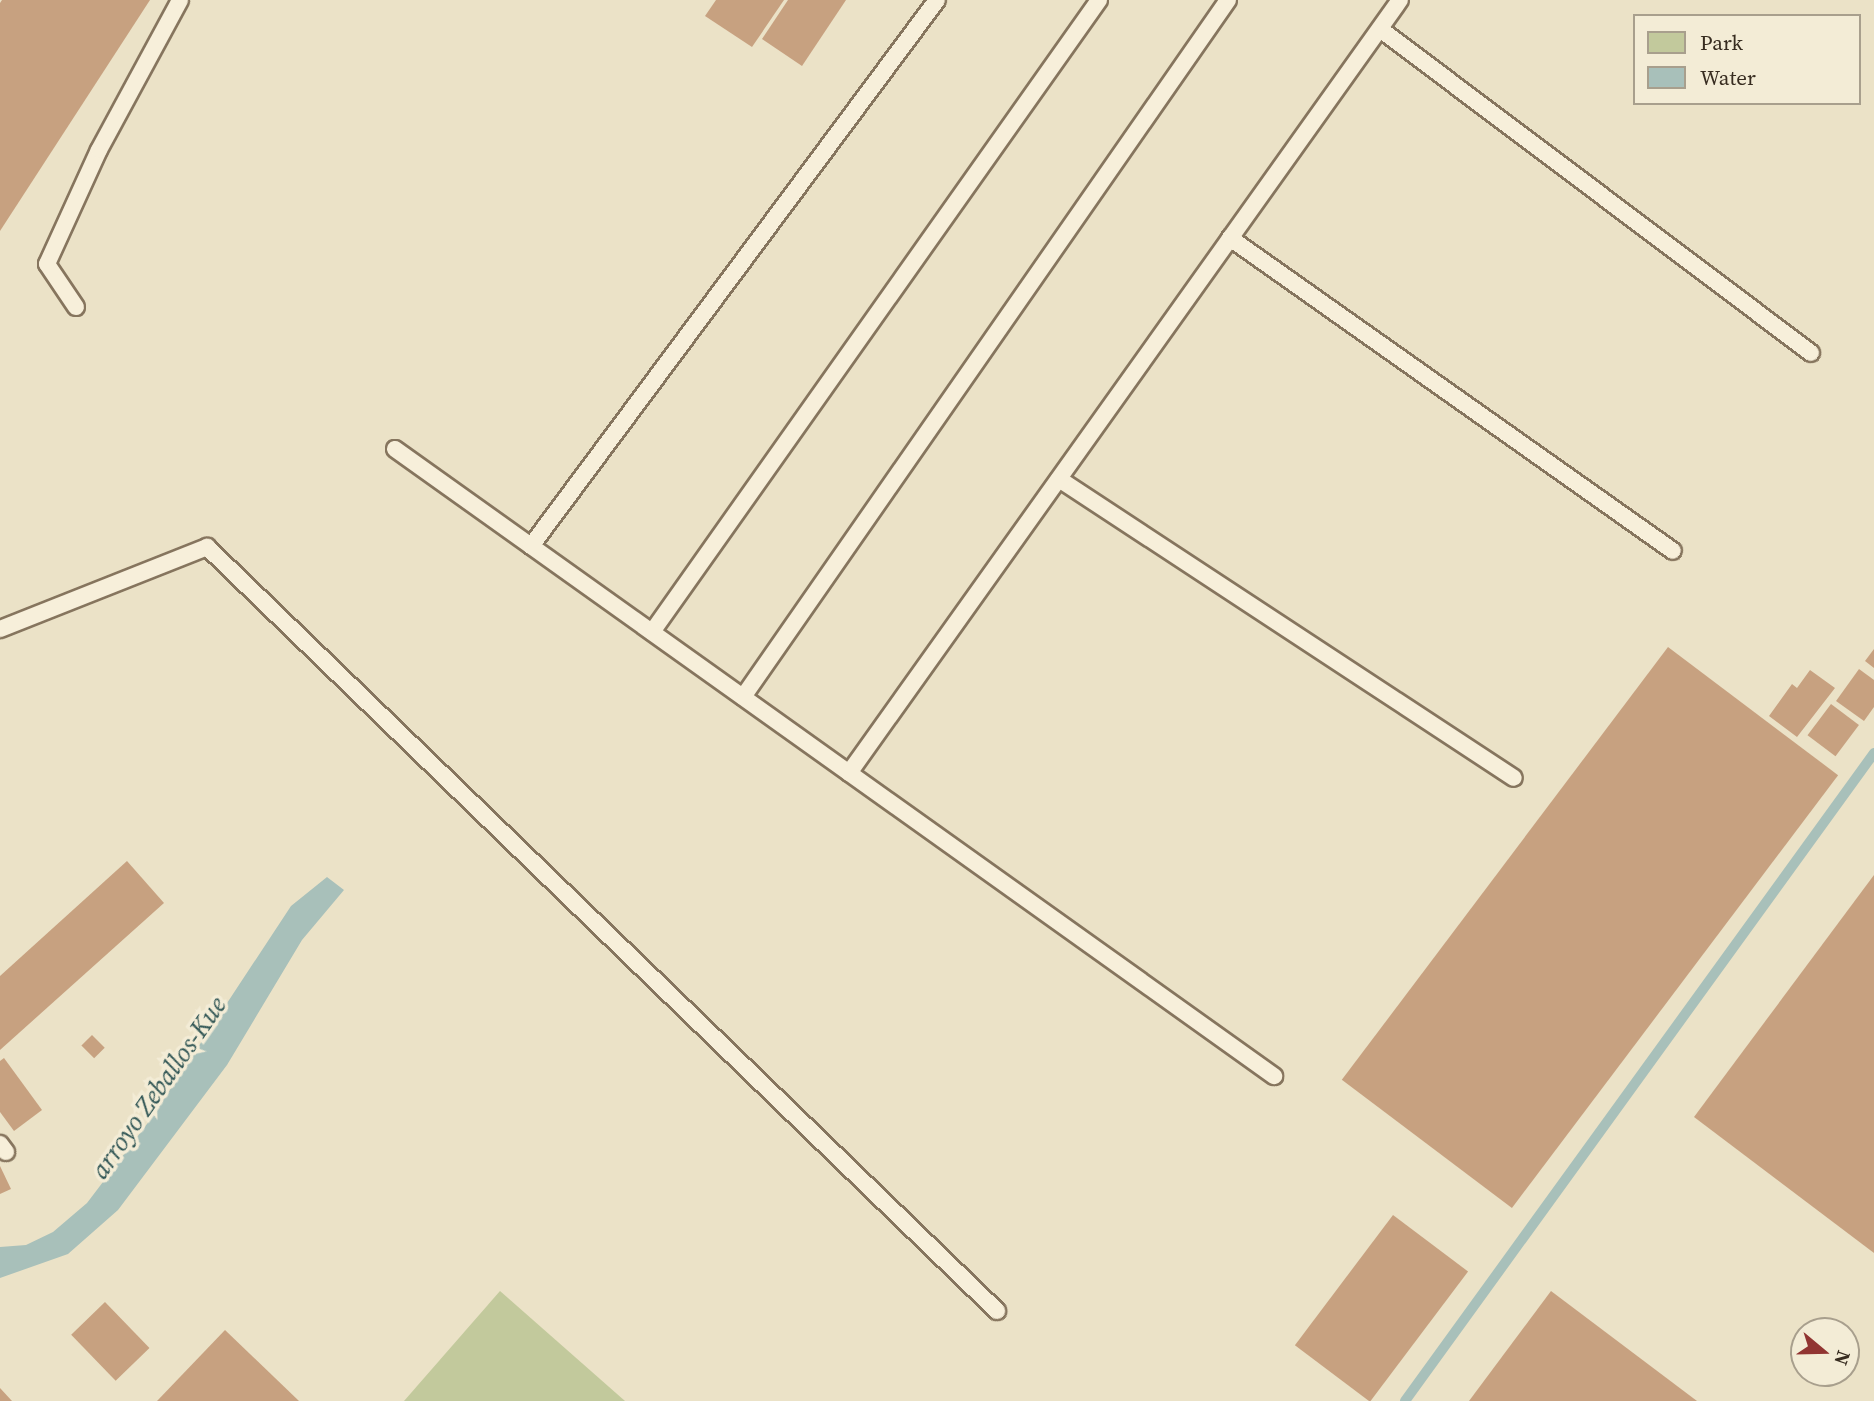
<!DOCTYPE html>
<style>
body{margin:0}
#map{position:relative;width:1874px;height:1401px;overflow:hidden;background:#ebe2c7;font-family:"Source Serif 4",serif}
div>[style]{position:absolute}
.green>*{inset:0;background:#c2c99c}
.water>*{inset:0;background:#a8c0ba}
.stream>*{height:10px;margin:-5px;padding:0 5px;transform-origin:5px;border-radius:5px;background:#a8c0ba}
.building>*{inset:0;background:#c7a180;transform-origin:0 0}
.roads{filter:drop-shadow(2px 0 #86755e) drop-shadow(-2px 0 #86755e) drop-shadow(0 2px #86755e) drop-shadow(0 -2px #86755e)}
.service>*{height:16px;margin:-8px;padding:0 8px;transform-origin:8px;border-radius:8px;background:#f7efda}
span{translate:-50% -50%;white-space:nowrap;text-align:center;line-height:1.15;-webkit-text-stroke:7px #f3ecd6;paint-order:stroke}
.water-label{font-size:26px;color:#315655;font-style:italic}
.legend{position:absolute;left:1633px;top:14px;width:228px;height:91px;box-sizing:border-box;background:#f3ecd6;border:2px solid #a89f8d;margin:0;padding:9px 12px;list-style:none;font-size:21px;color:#372c20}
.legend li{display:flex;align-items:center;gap:14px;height:35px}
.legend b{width:35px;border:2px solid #a89f8d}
.north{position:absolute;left:1790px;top:1317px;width:70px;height:70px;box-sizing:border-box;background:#f3ecd6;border:2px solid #a89f8d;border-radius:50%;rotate:109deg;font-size:19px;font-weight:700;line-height:28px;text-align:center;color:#372c20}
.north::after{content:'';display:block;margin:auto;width:24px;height:32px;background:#913532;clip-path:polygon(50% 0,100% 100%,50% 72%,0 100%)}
</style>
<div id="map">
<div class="green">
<i style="clip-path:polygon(500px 1291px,625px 1401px,404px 1401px)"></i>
</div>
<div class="water">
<i style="clip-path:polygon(327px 877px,344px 890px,302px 940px,227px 1065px,118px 1210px,68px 1254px,0 1278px,0 1247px,26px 1245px,53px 1232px,87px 1203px,150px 1120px,291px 906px)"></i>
</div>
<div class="stream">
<i style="left:1405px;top:1401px;width:800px;rotate:-54.1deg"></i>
</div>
<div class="building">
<i style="clip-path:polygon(2px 0,150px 0,0 231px,0 3px)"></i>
<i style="clip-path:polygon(716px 0,784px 0,752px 47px,705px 16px)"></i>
<i style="clip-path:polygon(788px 0,846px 0,802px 66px,762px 39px)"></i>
<i style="left:1668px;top:647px;width:213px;height:542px;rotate:37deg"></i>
<i style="clip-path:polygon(1874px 649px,1874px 668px,1865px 661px)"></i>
<i style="clip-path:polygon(1859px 669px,1874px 680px,1874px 707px,1864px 721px,1836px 701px)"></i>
<i style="clip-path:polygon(1810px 670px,1835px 688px,1797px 737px,1769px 716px,1792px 684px,1797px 688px)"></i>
<i style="left:1831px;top:704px;width:35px;height:39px;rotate:37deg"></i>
<i style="clip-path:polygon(127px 861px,164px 903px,0 1050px,0 976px)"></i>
<i style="clip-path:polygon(1874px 875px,1874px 1253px,1694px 1117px)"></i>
<i style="left:92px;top:1035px;width:18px;height:15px;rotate:45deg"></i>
<i style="clip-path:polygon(4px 1058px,42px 1110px,14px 1131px,0 1112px,0 1061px)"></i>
<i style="clip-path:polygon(0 1166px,11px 1189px,0 1194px)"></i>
<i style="left:1393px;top:1215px;width:94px;height:163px;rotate:37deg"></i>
<i style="clip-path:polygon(1551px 1291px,1697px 1401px,1469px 1401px)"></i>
<i style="left:105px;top:1302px;width:64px;height:47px;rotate:46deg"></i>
<i style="clip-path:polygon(225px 1330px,299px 1401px,157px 1401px)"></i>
<i style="clip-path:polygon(0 1388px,12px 1401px,0 1401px)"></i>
</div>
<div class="roads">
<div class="service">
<i style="left:1380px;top:29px;width:539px;rotate:36.93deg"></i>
<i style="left:1230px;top:238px;width:542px;rotate:35.24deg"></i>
<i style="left:76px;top:307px;width:52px;rotate:-124deg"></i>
<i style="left:47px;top:264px;width:125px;rotate:-65.5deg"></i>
<i style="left:99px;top:150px;width:170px;rotate:-61.6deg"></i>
<i style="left:395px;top:449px;width:1080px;rotate:35.5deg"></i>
<i style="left:1059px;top:479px;width:544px;rotate:33.31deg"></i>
<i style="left:531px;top:546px;width:680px;rotate:-53.37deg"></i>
<i style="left:0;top:629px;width:223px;rotate:-21.6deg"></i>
<i style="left:207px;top:547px;width:1099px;rotate:44.04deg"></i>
<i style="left:652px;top:632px;width:774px;rotate:-54.73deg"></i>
<i style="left:743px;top:697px;width:849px;rotate:-55.17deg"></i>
<i style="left:849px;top:773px;width:949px;rotate:-54.52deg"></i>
<i style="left:0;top:1144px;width:10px;rotate:53deg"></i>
</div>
</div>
<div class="water-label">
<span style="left:159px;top:1088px;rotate:-55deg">arroyo Zeballos-Kue</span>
</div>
<ul class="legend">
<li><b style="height:19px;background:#c2c99c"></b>Park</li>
<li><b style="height:19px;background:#a8c0ba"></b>Water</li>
</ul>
<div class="north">N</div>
</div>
